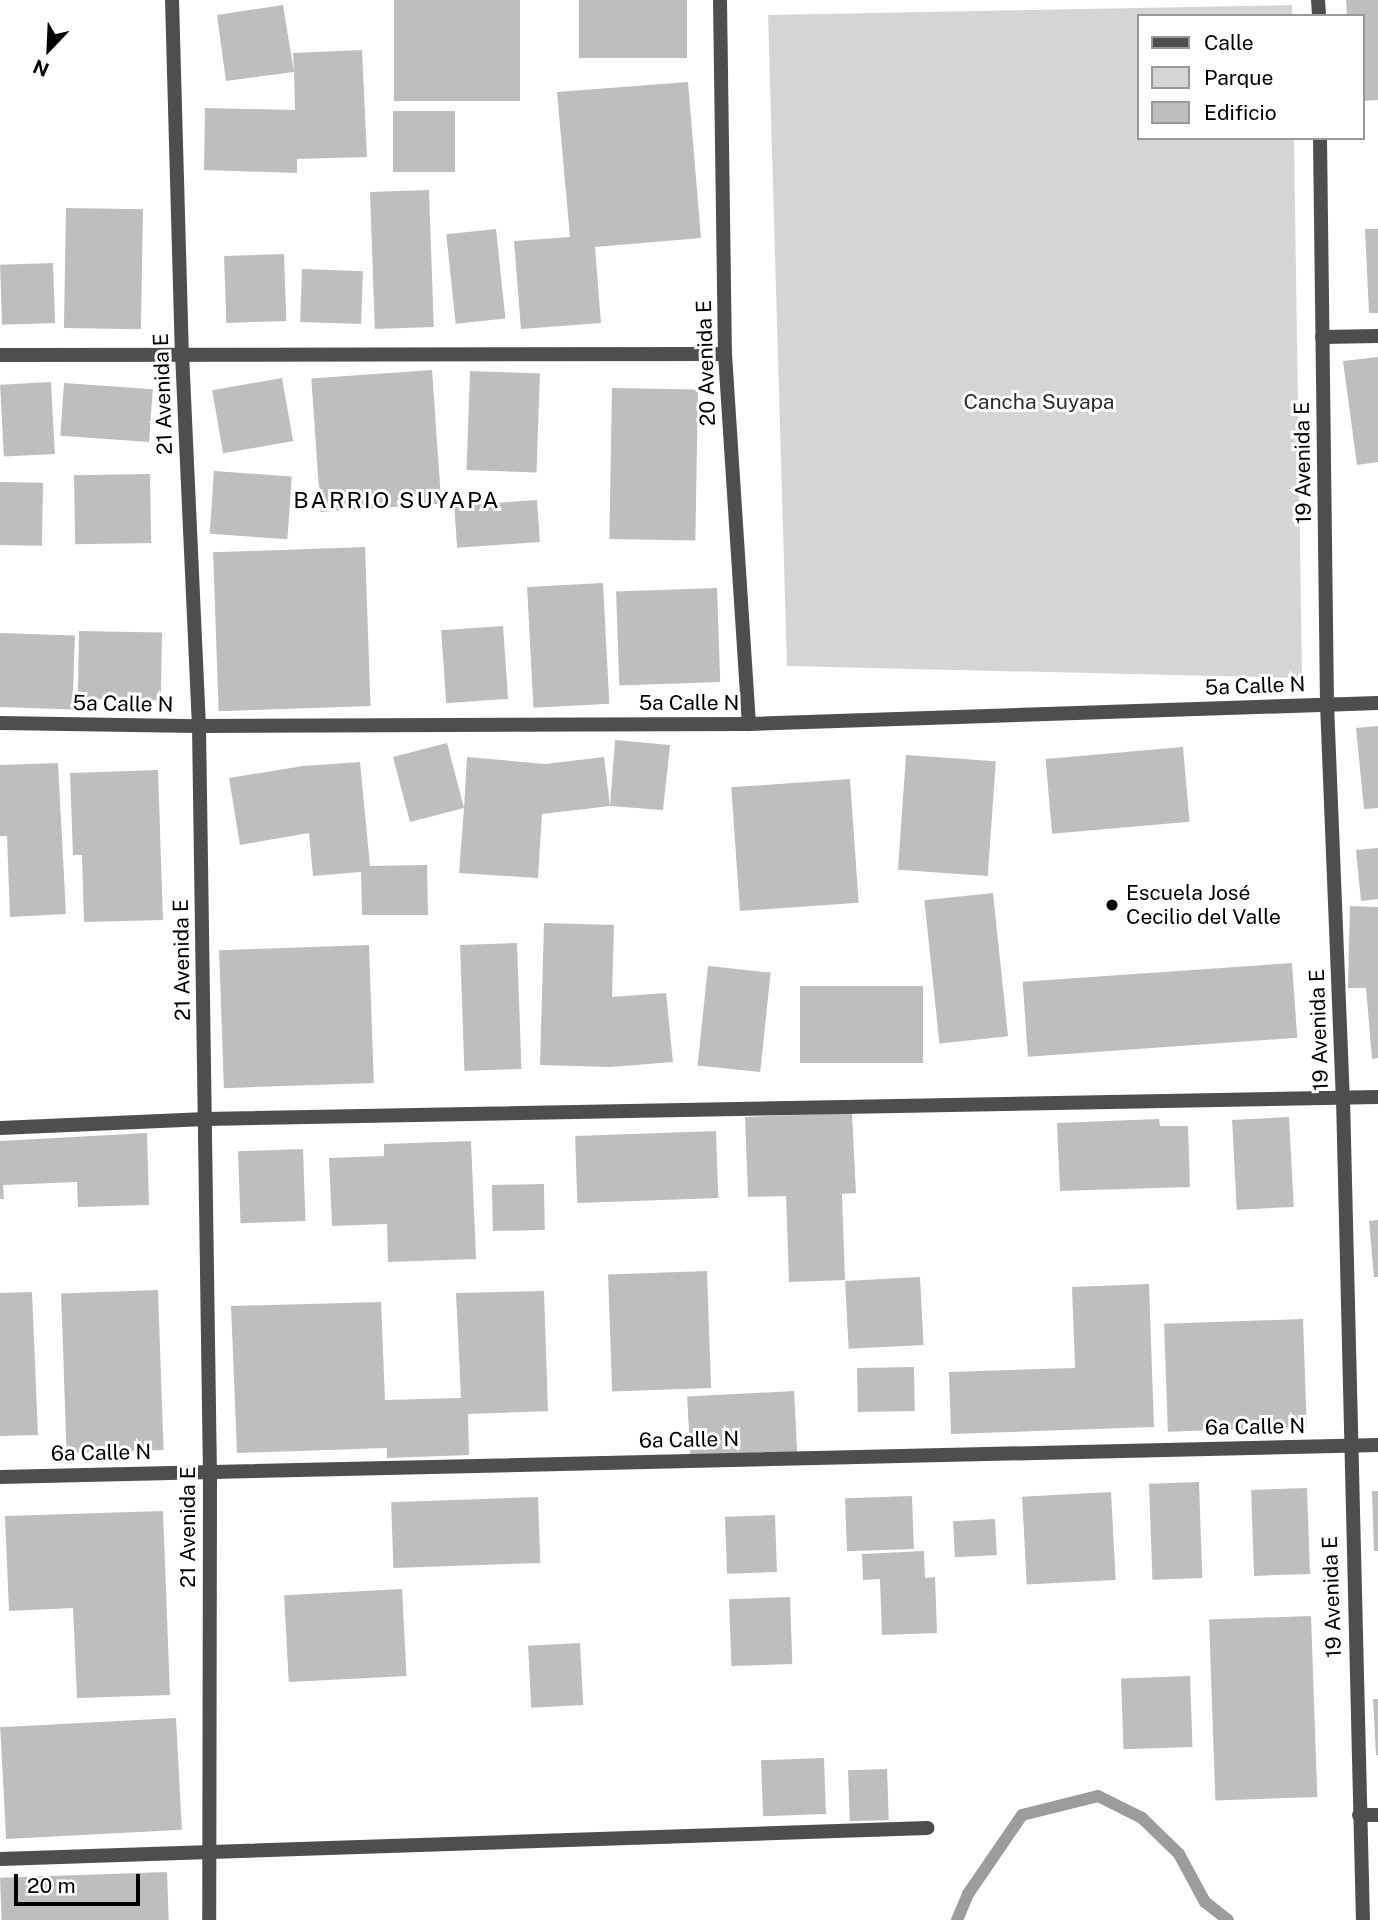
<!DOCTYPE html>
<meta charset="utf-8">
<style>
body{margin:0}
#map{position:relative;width:1378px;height:1920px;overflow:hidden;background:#fff;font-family:"Public Sans",sans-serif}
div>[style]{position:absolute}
.green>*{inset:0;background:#d5d5d5}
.stream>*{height:12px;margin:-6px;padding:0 6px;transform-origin:6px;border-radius:6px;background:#9c9c9c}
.building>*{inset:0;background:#bebebe;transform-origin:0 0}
.minor>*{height:14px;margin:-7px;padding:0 7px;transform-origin:7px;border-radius:7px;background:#4e4e4e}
.dots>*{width:19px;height:19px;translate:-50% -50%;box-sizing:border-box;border:4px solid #fff;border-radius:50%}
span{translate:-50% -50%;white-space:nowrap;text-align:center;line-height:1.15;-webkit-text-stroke:6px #fff;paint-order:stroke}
.street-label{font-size:21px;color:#000}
.park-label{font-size:21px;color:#2c2c2c}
.poi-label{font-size:21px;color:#000}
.left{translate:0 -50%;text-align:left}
.neighbourhood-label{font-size:23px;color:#000;letter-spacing:2px}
.legend{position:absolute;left:1137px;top:14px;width:228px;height:126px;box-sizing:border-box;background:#fff;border:2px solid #999;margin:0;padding:9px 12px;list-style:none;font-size:21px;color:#000}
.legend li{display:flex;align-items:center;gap:14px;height:35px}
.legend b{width:35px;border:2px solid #999}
.north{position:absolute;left:14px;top:14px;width:70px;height:70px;-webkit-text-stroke:5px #fff;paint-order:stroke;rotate:203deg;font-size:19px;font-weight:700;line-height:28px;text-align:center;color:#000}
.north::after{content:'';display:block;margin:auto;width:24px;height:32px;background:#000;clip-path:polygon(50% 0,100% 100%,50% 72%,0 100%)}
.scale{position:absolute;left:14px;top:1874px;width:126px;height:32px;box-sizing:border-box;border:4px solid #000;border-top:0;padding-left:9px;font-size:21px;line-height:24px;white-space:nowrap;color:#000;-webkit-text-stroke:5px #fff;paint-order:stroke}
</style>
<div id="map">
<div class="green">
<i style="clip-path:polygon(1292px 5px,1292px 16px,1138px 16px,1138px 138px,1294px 138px,1302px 678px,787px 666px,768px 15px)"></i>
</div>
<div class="stream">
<i style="left:957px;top:1920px;width:28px;rotate:-67deg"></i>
<i style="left:968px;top:1894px;width:96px;rotate:-55.6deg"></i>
<i style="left:1022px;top:1815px;width:78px;rotate:-14deg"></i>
<i style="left:1098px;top:1796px;width:49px;rotate:26.6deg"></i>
<i style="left:1142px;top:1818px;width:52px;rotate:44.2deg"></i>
<i style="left:1179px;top:1854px;width:55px;rotate:61.6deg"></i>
<i style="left:1205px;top:1902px;width:29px;rotate:38deg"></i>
</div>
<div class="building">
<i style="left:394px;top:0;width:126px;height:101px"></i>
<i style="left:579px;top:0;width:108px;height:58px"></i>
<i style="clip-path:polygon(1346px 0,1378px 0,1378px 100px,1362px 101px,1362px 16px,1347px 16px)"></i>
<i style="clip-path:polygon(283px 5px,294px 72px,293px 53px,362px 50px,367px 157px,297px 159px,297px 173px,204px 170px,205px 108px,295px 110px,294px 72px,226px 81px,217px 15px)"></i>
<i style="clip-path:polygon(688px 82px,701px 238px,595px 247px,601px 323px,521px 329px,514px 241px,570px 237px,557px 92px)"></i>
<i style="left:455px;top:111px;width:61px;height:62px;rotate:90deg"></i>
<i style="left:429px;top:190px;width:137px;height:59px;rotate:88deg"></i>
<i style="left:66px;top:208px;width:77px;height:120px;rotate:1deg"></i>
<i style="left:496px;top:229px;width:90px;height:50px;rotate:84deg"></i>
<i style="clip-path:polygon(1365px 229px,1378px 229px,1378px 313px,1369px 313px)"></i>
<i style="left:284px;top:254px;width:67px;height:60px;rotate:88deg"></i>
<i style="left:53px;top:263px;width:60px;height:53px;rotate:88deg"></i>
<i style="left:302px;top:269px;width:61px;height:53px;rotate:2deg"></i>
<i style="clip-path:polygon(1378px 357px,1378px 462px,1357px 465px,1343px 361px)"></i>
<i style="left:432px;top:370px;width:134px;height:121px;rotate:86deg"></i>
<i style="left:470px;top:371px;width:70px;height:99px;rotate:2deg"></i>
<i style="left:282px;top:378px;width:64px;height:71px;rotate:80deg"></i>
<i style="left:51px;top:382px;width:72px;height:51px;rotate:87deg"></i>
<i style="left:64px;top:383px;width:89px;height:53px;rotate:4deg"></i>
<i style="left:612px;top:388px;width:86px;height:151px;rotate:1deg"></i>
<i style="left:214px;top:471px;width:78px;height:63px;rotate:4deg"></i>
<i style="left:150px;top:474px;width:69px;height:76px;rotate:89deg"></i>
<i style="left:0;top:482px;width:43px;height:63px;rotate:1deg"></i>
<i style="left:537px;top:500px;width:42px;height:83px;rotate:86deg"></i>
<i style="left:365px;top:547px;width:159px;height:152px;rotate:88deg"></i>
<i style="left:603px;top:583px;width:121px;height:76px;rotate:87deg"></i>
<i style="left:717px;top:588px;width:94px;height:101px;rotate:88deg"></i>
<i style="left:503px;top:626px;width:73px;height:62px;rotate:86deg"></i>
<i style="left:79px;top:631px;width:83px;height:68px;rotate:1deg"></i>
<i style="left:0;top:633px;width:75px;height:74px;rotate:2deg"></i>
<i style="clip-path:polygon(1378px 726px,1378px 808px,1364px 809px,1356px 728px)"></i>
<i style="clip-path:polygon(615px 740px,670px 745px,663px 810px,610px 806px,542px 814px,538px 878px,459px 873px,464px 808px,410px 822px,393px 757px,447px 743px,464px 808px,467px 757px,545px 764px,604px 757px,610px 806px)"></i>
<i style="left:1183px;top:747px;width:75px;height:138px;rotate:85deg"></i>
<i style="left:906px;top:755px;width:90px;height:115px;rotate:4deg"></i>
<i style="clip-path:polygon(360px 762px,370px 866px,427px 865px,428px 915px,362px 915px,361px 872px,313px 876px,309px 833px,240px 845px,229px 778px,303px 766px)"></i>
<i style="clip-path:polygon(58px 763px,66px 914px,10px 917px,7px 836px,0 836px,0 765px)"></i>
<i style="clip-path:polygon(158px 770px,163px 920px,84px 922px,82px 855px,73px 855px,70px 773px)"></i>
<i style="left:850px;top:779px;width:124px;height:119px;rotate:86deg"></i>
<i style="clip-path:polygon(1378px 848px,1378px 899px,1361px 901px,1356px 850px)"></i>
<i style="left:993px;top:893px;width:144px;height:69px;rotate:84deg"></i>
<i style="clip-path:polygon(1350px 906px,1378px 907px,1378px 1058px,1372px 1059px,1366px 988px,1348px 988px)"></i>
<i style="clip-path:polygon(544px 923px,614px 925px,612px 997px,666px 993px,673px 1062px,610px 1067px,540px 1065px)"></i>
<i style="left:517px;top:943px;width:126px;height:57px;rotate:88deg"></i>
<i style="left:369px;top:945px;width:138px;height:150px;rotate:88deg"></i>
<i style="left:1292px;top:963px;width:75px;height:270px;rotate:86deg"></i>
<i style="left:708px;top:966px;width:63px;height:100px;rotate:6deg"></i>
<i style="left:800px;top:986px;width:123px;height:77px"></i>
<i style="clip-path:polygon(852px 1113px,856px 1193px,842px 1194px,845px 1280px,789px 1282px,786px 1196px,748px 1197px,745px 1117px)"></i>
<i style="left:1289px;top:1117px;width:90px;height:57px;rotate:87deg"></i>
<i style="clip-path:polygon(1159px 1119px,1160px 1126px,1188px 1126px,1190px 1187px,1060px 1191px,1057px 1123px)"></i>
<i style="left:716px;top:1131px;width:67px;height:141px;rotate:88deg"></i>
<i style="clip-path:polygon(147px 1133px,149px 1205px,78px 1207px,77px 1182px,3px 1185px,4px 1199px,0 1199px,0 1141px)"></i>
<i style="clip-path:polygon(471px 1141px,476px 1259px,388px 1262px,387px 1224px,332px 1226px,329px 1158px,384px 1156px,384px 1144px)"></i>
<i style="left:303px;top:1149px;width:72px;height:65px;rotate:88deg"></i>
<i style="left:544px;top:1184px;width:46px;height:52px;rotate:89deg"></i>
<i style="clip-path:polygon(1378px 1220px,1378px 1277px,1374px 1277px,1369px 1221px)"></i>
<i style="left:707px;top:1271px;width:117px;height:99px;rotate:88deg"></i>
<i style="left:920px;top:1277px;width:68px;height:75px;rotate:87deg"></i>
<i style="clip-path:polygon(1149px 1284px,1154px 1427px,951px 1434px,949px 1372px,1075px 1368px,1072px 1287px)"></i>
<i style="left:158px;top:1290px;width:160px;height:97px;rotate:88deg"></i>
<i style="clip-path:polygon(544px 1291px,548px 1411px,468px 1414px,469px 1455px,387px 1458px,387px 1448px,237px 1453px,231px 1306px,381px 1302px,385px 1400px,461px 1398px,456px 1293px)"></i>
<i style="clip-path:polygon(32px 1292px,38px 1435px,0 1436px,0 1293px)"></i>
<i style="left:1303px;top:1319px;width:108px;height:139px;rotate:88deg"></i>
<i style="left:914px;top:1367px;width:44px;height:57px;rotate:89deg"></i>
<i style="left:794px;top:1391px;width:61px;height:107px;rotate:87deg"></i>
<i style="left:1199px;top:1482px;width:96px;height:50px;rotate:88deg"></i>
<i style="left:1307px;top:1488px;width:86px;height:56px;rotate:88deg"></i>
<i style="clip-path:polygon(1372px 1491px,1378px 1491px,1378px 1551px,1374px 1551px)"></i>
<i style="left:1111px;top:1492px;width:88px;height:89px;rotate:87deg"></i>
<i style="left:912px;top:1496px;width:53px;height:67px;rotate:88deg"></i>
<i style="left:538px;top:1497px;width:66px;height:147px;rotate:88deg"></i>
<i style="clip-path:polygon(163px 1511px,170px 1695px,77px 1698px,73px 1608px,9px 1611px,5px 1516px)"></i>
<i style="left:775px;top:1515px;width:57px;height:50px;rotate:88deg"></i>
<i style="left:995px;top:1519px;width:36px;height:42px;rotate:87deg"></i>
<i style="clip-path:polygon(924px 1551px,925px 1578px,935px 1577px,937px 1633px,882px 1635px,880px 1579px,863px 1580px,862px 1554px)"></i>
<i style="left:402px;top:1589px;width:87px;height:118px;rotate:87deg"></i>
<i style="left:790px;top:1597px;width:67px;height:61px;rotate:88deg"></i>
<i style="left:1311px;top:1616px;width:181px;height:102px;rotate:88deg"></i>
<i style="left:580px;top:1643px;width:62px;height:52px;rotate:87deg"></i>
<i style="left:1190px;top:1676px;width:71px;height:69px;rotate:88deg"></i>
<i style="clip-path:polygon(1373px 1699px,1378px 1699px,1378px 1755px,1376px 1755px)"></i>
<i style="left:176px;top:1718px;width:112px;height:176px;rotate:87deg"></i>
<i style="left:824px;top:1758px;width:56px;height:63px;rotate:88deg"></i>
<i style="left:887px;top:1769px;width:51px;height:39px;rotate:88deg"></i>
<i style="left:167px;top:1872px;width:48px;height:167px;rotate:88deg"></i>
</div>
<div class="minor">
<i style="left:172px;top:0;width:353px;rotate:88.4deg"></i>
<i style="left:182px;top:353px;width:373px;rotate:87.4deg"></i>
<i style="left:199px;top:726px;width:746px;rotate:89.16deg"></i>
<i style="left:210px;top:1472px;width:448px;rotate:90.1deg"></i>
<i style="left:720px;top:0;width:354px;rotate:89.2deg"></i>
<i style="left:725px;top:354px;width:371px;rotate:86.3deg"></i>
<i style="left:1318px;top:0;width:16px;rotate:86deg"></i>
<i style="left:1320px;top:138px;width:566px;rotate:89.29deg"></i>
<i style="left:1327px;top:704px;width:394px;rotate:87.7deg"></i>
<i style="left:1343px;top:1098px;width:822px;rotate:88.61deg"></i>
<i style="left:1322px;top:337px;width:56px;rotate:-1deg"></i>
<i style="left:0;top:355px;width:725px;rotate:-0.08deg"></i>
<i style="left:0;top:723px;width:199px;rotate:0.9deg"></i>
<i style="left:199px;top:726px;width:550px;rotate:-0.21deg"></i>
<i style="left:749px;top:724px;width:629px;rotate:-1.91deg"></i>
<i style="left:0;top:1128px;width:206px;rotate:-2.5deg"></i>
<i style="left:206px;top:1119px;width:1172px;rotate:-1.08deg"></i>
<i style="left:0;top:1477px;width:1378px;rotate:-1.33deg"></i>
<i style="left:1359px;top:1815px;width:19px"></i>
<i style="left:0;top:1859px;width:928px;rotate:-1.92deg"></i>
</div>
<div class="dots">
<i style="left:1112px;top:905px;background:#000"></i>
</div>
<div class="street-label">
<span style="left:706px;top:363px;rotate:-92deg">20 Avenida E</span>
<span style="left:163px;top:394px;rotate:-92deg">21 Avenida E</span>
<span style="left:1303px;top:463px;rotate:-91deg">19 Avenida E</span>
<span style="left:1255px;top:686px;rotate:-2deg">5a Calle N</span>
<span style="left:689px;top:703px">5a Calle N</span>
<span style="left:123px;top:704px;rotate:1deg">5a Calle N</span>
<span style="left:182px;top:960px;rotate:-91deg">21 Avenida E</span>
<span style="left:1319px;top:1030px;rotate:-92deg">19 Avenida E</span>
<span style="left:1255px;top:1427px;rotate:-1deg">6a Calle N</span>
<span style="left:689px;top:1440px;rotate:-1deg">6a Calle N</span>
<span style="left:101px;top:1453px;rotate:-1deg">6a Calle N</span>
<span style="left:188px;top:1527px;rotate:-90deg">21 Avenida E</span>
<span style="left:1332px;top:1597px;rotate:-92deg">19 Avenida E</span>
</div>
<div class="park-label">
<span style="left:1039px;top:402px">Cancha Suyapa</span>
</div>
<div class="poi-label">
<span class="left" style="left:1126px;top:905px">Escuela José<br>Cecilio del Valle</span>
</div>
<div class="neighbourhood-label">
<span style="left:397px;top:500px">BARRIO SUYAPA</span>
</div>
<ul class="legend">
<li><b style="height:9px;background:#4e4e4e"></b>Calle</li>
<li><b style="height:19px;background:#d5d5d5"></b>Parque</li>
<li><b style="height:19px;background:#bebebe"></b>Edificio</li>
</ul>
<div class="north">N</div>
<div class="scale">20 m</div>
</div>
